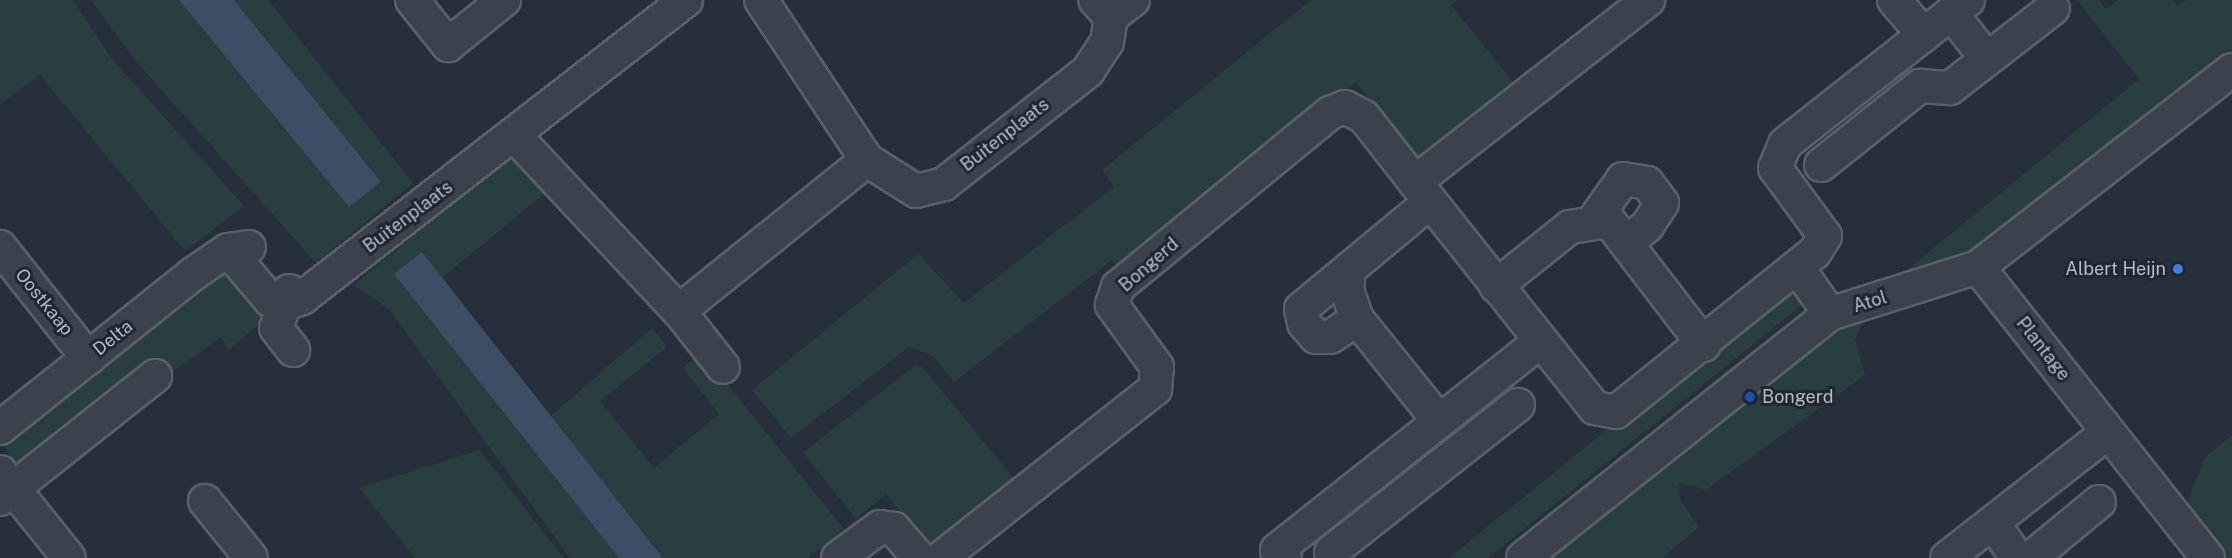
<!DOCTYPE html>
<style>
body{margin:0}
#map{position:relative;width:2232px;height:558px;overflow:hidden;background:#26303d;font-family:"Public Sans",sans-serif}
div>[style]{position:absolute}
.green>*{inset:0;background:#293e3f}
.water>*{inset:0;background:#3d4e64}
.roads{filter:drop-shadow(2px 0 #58606b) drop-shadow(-2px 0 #58606b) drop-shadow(0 2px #58606b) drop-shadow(0 -2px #58606b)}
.minor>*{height:32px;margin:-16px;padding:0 16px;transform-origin:16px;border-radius:16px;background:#3a424d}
.dots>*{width:16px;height:16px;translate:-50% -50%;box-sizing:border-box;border:3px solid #1f2732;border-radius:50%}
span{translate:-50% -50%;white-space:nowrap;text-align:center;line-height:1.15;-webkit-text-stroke:6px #1f2732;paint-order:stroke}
.street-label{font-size:18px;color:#b6bdc8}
.poi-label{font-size:18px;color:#b6bdc8}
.right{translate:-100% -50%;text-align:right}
.left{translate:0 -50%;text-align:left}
</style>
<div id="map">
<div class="green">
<i style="clip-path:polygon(0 0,73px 0,111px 58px,244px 206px,185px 251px,40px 75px,0 104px)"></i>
<i style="clip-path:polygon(91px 0,179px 0,349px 207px,381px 182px,234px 0,268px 0,413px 183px,316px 263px,136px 61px)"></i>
<i style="clip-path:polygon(1311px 0,1457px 0,1451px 5px,1518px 88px,1422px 164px,1356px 82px,1119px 268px,1112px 260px,954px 382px,931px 354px,909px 347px,791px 438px,752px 390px,918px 254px,964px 303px,1114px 187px,1102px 170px)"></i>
<i style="clip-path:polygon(2077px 0,2099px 0,2106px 9px,2118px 0,2173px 0,2178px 6px,2186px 0,2232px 0,2232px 51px,1980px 246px,1906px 271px,2139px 79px)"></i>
<i style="clip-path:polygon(509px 161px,521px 162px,550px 189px,442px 278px,422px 252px,394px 274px,619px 558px,570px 558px,389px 309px,354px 285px,496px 167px)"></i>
<i style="clip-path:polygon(233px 263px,264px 286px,263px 321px,229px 350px,221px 337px,167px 376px,151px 357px,16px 464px,3px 445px)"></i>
<i style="clip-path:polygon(1789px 281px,1804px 294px,1802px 305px,1488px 558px,1449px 558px)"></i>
<i style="clip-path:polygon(1865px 316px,1855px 340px,1865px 375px,1706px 490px,1679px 482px,1680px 500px,1699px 527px,1662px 558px,1536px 558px,1825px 326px)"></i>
<i style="clip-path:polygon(652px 328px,667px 347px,600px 401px,654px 468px,719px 414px,683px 368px,702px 353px,844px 529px,808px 558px,663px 558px,551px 416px)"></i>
<i style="clip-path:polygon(916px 365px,923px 368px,1016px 481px,933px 550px,886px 494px,856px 519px,803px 452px)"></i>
<i style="clip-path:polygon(2232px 435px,2232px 558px,2223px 558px,2185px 508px,2205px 457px)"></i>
<i style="clip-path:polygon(479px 450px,564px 558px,415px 558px,359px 488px)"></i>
</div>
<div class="water">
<i style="clip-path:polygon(179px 0,234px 0,381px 182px,349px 207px)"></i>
<i style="clip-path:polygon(422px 252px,551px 416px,663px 558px,619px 558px,394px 274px)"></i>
</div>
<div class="roads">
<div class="minor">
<i style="left:412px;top:0;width:58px;rotate:51.3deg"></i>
<i style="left:448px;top:45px;width:72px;rotate:-38.8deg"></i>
<i style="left:761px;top:0;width:192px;rotate:56.5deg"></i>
<i style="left:867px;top:160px;width:58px;rotate:32.3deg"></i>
<i style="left:916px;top:191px;width:29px;rotate:-14deg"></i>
<i style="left:944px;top:184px;width:183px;rotate:-38.1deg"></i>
<i style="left:1088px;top:71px;width:35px;rotate:-57deg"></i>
<i style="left:1107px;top:42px;width:25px;rotate:-81deg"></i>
<i style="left:1111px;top:17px;width:23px;rotate:-133deg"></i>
<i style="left:1894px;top:0;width:46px;rotate:49.4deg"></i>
<i style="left:1951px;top:13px;width:58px;rotate:52deg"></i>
<i style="left:1111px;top:17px;width:28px;rotate:-38deg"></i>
<i style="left:515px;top:136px;width:240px;rotate:46.9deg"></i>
<i style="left:679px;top:311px;width:241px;rotate:-38.8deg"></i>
<i style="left:1821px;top:165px;width:127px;rotate:-38.6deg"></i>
<i style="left:1920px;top:86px;width:30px;rotate:4deg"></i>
<i style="left:1950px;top:88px;width:130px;rotate:-37.8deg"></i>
<i style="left:1415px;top:182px;width:289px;rotate:51.5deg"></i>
<i style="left:1595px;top:408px;width:21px;rotate:11deg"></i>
<i style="left:1616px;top:412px;width:255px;rotate:-38.8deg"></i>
<i style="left:1815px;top:252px;width:19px;rotate:-58deg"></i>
<i style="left:1825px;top:236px;width:84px;rotate:-126.3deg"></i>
<i style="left:1775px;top:168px;width:26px;rotate:-67deg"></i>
<i style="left:1785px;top:144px;width:233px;rotate:-38.2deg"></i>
<i style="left:1594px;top:220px;width:50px;rotate:-54.7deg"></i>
<i style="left:1623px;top:179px;width:24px;rotate:9deg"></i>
<i style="left:1647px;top:183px;width:25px;rotate:53deg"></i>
<i style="left:1662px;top:203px;width:27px;rotate:123deg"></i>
<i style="left:1647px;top:226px;width:26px;rotate:141deg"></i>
<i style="left:0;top:247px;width:142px;rotate:51.6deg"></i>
<i style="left:228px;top:250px;width:65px;rotate:50deg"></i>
<i style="left:270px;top:300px;width:13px;rotate:23deg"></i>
<i style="left:282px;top:305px;width:21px;rotate:-19deg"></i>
<i style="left:302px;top:298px;width:486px;rotate:-37.8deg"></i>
<i style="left:1797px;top:267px;width:57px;rotate:54.9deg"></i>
<i style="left:1978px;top:267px;width:371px;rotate:51.7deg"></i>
<i style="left:1349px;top:269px;width:21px;rotate:95deg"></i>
<i style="left:1347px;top:290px;width:31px;rotate:71deg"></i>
<i style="left:1357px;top:319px;width:131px;rotate:51.2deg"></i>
<i style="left:1496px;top:286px;width:95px;rotate:-38.6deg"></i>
<i style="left:1570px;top:227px;width:39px;rotate:-9deg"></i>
<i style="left:1609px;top:221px;width:156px;rotate:52.5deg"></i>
<i style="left:289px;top:291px;width:39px;rotate:109deg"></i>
<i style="left:276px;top:328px;width:28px;rotate:52deg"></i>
<i style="left:679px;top:311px;width:71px;rotate:51.8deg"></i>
<i style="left:1357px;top:319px;width:32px;rotate:146deg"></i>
<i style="left:1330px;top:337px;width:14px;rotate:180deg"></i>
<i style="left:1316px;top:337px;width:18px;rotate:-131deg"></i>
<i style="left:1304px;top:323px;width:14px;rotate:-102deg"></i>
<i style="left:1301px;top:309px;width:168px;rotate:-39.7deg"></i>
<i style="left:0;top:428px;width:247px;rotate:-38.6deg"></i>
<i style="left:193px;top:274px;width:42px;rotate:-34.4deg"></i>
<i style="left:228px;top:250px;width:21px;rotate:-8deg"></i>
<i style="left:0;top:472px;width:110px;rotate:51.3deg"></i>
<i style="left:0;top:499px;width:198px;rotate:-38.4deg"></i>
<i style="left:205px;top:501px;width:73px;rotate:51.1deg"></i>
<i style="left:1993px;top:523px;width:42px;rotate:55.6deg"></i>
<i style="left:1331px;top:552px;width:238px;rotate:-38.2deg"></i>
<i style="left:838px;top:558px;width:52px;rotate:-36.4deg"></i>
<i style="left:880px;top:527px;width:14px;rotate:8deg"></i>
<i style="left:894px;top:529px;width:38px;rotate:49deg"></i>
<i style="left:941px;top:558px;width:273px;rotate:-38.3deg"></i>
<i style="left:1155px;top:389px;width:22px;rotate:-85deg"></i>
<i style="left:1157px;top:367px;width:77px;rotate:-126deg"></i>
<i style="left:1112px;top:305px;width:19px;rotate:-72deg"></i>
<i style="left:1118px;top:287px;width:274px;rotate:-39.4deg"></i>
<i style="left:1330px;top:113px;width:16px;rotate:-22deg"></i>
<i style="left:1345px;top:107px;width:21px;rotate:28deg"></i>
<i style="left:1364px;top:117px;width:83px;rotate:51.9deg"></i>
<i style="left:1415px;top:182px;width:296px;rotate:-38deg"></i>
<i style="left:1285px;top:558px;width:11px;rotate:-135deg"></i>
<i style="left:1277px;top:550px;width:335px;rotate:-38.4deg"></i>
<i style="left:1523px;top:558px;width:392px;rotate:-38.5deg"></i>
<i style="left:1830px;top:314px;width:155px;rotate:-17.6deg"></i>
<i style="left:1978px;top:267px;width:321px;rotate:-37.8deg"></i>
<i style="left:1947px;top:558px;width:204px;rotate:-38deg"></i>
<i style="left:2031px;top:558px;width:88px;rotate:-39.5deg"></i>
</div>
</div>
<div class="dots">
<i style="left:2178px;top:269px;background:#3f7fe0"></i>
<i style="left:1750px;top:397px;background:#1a4fb4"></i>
</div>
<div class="street-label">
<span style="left:1005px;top:135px;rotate:-38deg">Buitenplaats</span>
<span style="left:408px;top:217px;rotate:-37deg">Buitenplaats</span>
<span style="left:1149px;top:265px;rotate:-41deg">Bongerd</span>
<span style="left:44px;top:302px;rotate:51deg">Oostkaap</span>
<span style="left:1870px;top:302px;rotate:-17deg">Atol</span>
<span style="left:113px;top:338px;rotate:-39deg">Delta</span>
<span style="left:2043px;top:349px;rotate:52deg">Plantage</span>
</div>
<div class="poi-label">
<span class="right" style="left:2166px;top:269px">Albert Heijn</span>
<span class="left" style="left:1762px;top:397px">Bongerd</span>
</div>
</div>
